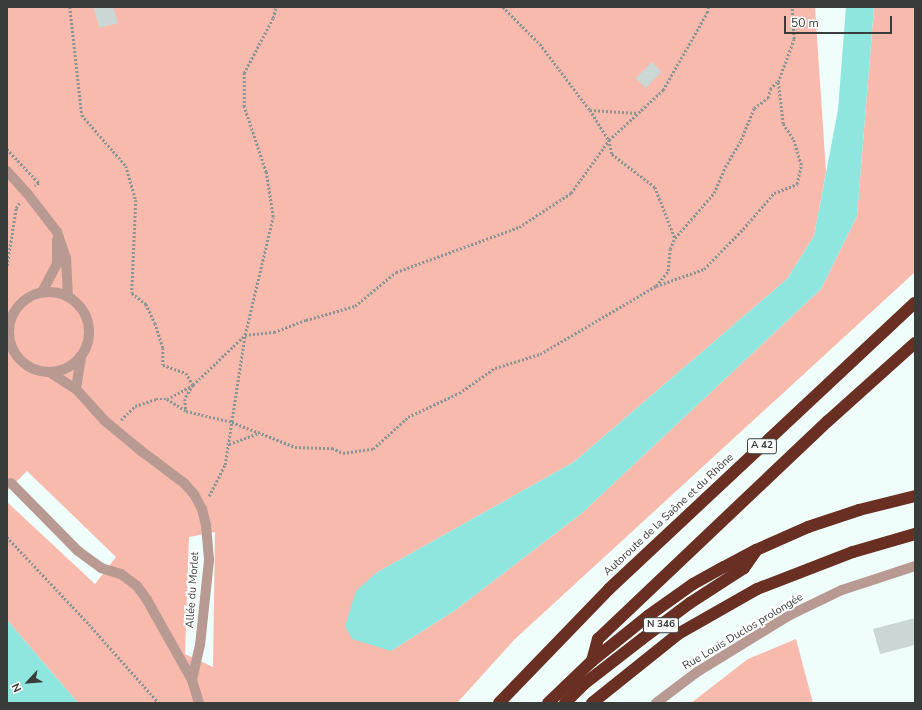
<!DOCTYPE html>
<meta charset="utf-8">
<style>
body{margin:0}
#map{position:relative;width:922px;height:710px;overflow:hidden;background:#effdfb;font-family:"Nunito Sans",sans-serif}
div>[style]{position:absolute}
.green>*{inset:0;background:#f7baac}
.water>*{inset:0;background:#8fe6de}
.building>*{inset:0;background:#cad7d5;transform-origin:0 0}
.path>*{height:2.5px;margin-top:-1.25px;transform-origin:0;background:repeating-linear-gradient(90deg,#8b9492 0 2px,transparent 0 4px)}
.minor>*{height:10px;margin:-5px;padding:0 5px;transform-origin:5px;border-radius:5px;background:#b89a92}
.minor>.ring{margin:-5px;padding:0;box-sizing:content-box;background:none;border:10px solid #b89a92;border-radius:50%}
.highway>*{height:12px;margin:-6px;padding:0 6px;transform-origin:6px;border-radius:6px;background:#682f22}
span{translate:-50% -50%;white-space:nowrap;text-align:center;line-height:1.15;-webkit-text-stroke:4px #fff;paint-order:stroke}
.shield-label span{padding:1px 3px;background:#fff;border:1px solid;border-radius:3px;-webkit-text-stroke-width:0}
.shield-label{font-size:10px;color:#383d3c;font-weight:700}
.street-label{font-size:11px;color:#383d3c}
.frame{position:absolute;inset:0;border:8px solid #383d3c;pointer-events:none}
.north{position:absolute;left:8px;top:662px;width:40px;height:40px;-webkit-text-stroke:3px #fff;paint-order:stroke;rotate:244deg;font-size:11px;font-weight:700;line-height:16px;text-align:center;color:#383d3c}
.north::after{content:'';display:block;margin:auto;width:14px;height:18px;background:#383d3c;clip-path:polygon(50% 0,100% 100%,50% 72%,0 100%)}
.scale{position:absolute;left:784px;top:16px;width:108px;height:18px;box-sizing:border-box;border:2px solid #383d3c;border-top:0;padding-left:5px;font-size:12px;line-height:14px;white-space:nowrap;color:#383d3c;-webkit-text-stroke:3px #fff;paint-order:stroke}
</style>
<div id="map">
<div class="green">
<i style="clip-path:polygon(evenodd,7px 7px,815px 7px,826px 172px,814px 236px,787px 279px,574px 462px,376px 573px,391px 651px,454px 611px,582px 513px,821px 289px,857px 216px,874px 7px,915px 7px,915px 272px,515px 639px,457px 703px,78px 703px,7px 620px,7px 502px,95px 584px,116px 557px,27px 471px,7px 491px,7px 7px,215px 532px,213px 667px,185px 654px,189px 537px,215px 532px)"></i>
<i style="clip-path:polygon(796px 639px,813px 703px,691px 703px,748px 659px)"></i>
</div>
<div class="water">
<i style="clip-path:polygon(846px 7px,874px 7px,857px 216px,821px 289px,582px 513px,454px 611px,391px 651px,352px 639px,345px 626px,356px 591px,376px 573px,574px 462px,787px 279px,814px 236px,838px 110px)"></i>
<i style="clip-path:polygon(7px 620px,78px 703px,7px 703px)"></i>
</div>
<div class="building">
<i style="clip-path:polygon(93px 7px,113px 7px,118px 23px,100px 28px)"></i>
<i style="left:652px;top:62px;width:14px;height:23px;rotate:45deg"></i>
<i style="clip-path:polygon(915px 618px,915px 645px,880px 654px,873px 629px)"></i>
</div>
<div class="path">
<i style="left:70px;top:7px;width:109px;rotate:83.7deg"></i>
<i style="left:82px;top:115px;width:67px;rotate:49.2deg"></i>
<i style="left:126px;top:166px;width:35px;rotate:74deg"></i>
<i style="left:136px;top:200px;width:93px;rotate:92.5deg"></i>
<i style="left:132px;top:293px;width:18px;rotate:38deg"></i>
<i style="left:146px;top:304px;width:21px;rotate:65deg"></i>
<i style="left:155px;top:323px;width:26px;rotate:72deg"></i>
<i style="left:163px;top:348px;width:17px;rotate:90deg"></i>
<i style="left:163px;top:365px;width:24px;rotate:19deg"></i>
<i style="left:186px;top:373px;width:14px;rotate:60deg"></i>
<i style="left:193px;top:385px;width:16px;rotate:120deg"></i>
<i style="left:185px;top:399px;width:12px;rotate:85deg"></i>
<i style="left:186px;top:411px;width:47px;rotate:13.4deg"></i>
<i style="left:232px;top:422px;width:68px;rotate:21.6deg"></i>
<i style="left:295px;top:447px;width:37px;rotate:2deg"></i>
<i style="left:332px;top:448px;width:12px;rotate:24deg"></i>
<i style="left:343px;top:453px;width:30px;rotate:-8deg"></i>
<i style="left:373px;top:449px;width:47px;rotate:-42.4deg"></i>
<i style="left:408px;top:417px;width:56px;rotate:-25.2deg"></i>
<i style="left:459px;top:393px;width:44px;rotate:-34.8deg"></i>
<i style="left:495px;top:368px;width:47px;rotate:-17.3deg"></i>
<i style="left:540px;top:354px;width:134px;rotate:-30.4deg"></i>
<i style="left:656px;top:286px;width:51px;rotate:-19.5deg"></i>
<i style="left:704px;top:269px;width:56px;rotate:-45.7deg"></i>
<i style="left:743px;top:229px;width:48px;rotate:-49.3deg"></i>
<i style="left:774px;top:193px;width:25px;rotate:-21deg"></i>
<i style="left:797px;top:184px;width:19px;rotate:-78deg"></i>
<i style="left:801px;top:165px;width:27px;rotate:-107deg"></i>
<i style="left:793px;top:139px;width:18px;rotate:-124deg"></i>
<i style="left:783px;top:124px;width:42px;rotate:-96.8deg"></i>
<i style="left:778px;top:82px;width:46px;rotate:-69.6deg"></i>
<i style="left:794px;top:39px;width:32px;rotate:-94deg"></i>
<i style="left:503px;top:7px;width:52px;rotate:45deg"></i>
<i style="left:540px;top:44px;width:83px;rotate:52.9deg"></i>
<i style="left:590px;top:110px;width:36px;rotate:58deg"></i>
<i style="left:609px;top:140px;width:14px;rotate:78deg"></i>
<i style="left:612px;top:154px;width:54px;rotate:37.5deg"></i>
<i style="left:655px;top:187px;width:55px;rotate:68.6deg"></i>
<i style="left:590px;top:110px;width:48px;rotate:3.6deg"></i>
<i style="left:7px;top:149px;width:47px;rotate:46.7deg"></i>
<i style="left:39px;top:183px;width:5px;rotate:143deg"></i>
<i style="left:7px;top:266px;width:59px;rotate:-81.2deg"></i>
<i style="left:16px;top:208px;width:6px;rotate:-59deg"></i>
<i style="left:656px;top:286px;width:19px;rotate:-51deg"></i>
<i style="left:668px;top:271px;width:22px;rotate:-85deg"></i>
<i style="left:670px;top:249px;width:12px;rotate:-66deg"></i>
<i style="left:675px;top:238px;width:60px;rotate:-49.1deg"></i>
<i style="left:714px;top:193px;width:28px;rotate:-67deg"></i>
<i style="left:725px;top:167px;width:31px;rotate:-59deg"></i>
<i style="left:741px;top:140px;width:35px;rotate:-68deg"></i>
<i style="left:754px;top:108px;width:17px;rotate:-36deg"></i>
<i style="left:768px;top:98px;width:9px;rotate:-77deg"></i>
<i style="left:770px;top:89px;width:10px;rotate:-45deg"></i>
<i style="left:167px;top:399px;width:22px;rotate:32deg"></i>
<i style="left:121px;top:420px;width:20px;rotate:-45deg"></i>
<i style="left:135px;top:406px;width:22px;rotate:-18deg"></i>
<i style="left:156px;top:399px;width:11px"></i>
<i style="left:167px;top:399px;width:30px;rotate:-28deg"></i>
<i style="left:193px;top:385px;width:72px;rotate:-43.9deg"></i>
<i style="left:245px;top:335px;width:29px;rotate:-6deg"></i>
<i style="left:274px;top:332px;width:34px;rotate:-21deg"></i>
<i style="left:306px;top:320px;width:51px;rotate:-15.9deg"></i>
<i style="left:355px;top:306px;width:53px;rotate:-39.7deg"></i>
<i style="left:396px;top:272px;width:131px;rotate:-20.1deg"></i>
<i style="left:519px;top:227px;width:62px;rotate:-33.2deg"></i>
<i style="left:571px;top:193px;width:65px;rotate:-54.4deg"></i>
<i style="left:609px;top:140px;width:74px;rotate:-42.8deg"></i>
<i style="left:663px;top:90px;width:89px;rotate:-60.3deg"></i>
<i style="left:707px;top:13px;width:6px;rotate:-81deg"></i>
<i style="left:229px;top:444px;width:33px;rotate:-20deg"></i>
<i style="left:209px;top:496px;width:35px;rotate:-63deg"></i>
<i style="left:225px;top:465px;width:132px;rotate:-81.3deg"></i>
<i style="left:245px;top:335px;width:121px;rotate:-76.7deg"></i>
<i style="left:273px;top:217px;width:46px;rotate:-98.8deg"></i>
<i style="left:266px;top:172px;width:69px;rotate:-108.7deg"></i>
<i style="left:244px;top:107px;width:34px;rotate:-90deg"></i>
<i style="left:244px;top:73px;width:62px;rotate:-62.2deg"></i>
<i style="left:273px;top:18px;width:11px;rotate:-75deg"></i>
<i style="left:7px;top:537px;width:120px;rotate:46.7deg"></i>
<i style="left:89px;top:624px;width:106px;rotate:48.5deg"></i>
</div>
<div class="minor">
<i style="left:7px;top:171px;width:30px;rotate:48deg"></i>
<i style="left:27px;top:193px;width:49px;rotate:52.4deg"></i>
<i style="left:57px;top:232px;width:28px;rotate:71deg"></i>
<i style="left:66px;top:258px;width:39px;rotate:87deg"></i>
<i class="ring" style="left:9px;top:292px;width:70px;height:70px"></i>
<i style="left:42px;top:292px;width:32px;rotate:-62deg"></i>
<i style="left:57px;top:264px;width:24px;rotate:-90deg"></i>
<i style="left:51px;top:373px;width:30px;rotate:33deg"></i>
<i style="left:76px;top:389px;width:43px;rotate:47.8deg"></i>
<i style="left:105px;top:421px;width:45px;rotate:39.6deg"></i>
<i style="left:140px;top:450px;width:55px;rotate:36.9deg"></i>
<i style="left:184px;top:483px;width:15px;rotate:48deg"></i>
<i style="left:194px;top:494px;width:17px;rotate:62deg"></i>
<i style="left:202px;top:509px;width:16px;rotate:76deg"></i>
<i style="left:206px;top:525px;width:35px;rotate:85deg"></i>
<i style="left:209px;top:560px;width:85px;rotate:96deg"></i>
<i style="left:200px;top:645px;width:36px;rotate:103deg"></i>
<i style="left:192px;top:680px;width:24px;rotate:73deg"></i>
<i style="left:76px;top:389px;width:31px;rotate:-81deg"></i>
<i style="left:11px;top:483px;width:95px;rotate:45.4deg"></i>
<i style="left:78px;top:551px;width:29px;rotate:36deg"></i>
<i style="left:101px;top:568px;width:21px;rotate:17deg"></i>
<i style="left:121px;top:574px;width:20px;rotate:37deg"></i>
<i style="left:137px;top:586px;width:17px;rotate:54deg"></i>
<i style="left:147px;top:600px;width:92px;rotate:60.6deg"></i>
<i style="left:656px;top:703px;width:51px;rotate:-37.1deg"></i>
<i style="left:697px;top:672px;width:109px;rotate:-31.5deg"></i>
<i style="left:790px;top:615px;width:58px;rotate:-25.7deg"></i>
<i style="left:842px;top:590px;width:77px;rotate:-18.2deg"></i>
</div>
<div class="highway">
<i style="left:592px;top:661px;width:23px;rotate:-75deg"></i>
<i style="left:598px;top:639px;width:317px;rotate:-43.5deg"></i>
<i style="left:828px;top:421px;width:117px;rotate:-41.9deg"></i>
<i style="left:499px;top:703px;width:158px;rotate:-46deg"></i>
<i style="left:609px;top:589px;width:419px;rotate:-43.1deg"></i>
<i style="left:548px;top:703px;width:61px;rotate:-43.7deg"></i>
<i style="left:592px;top:661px;width:72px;rotate:-38.8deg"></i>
<i style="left:648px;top:616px;width:55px;rotate:-35.4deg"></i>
<i style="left:693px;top:584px;width:35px;rotate:-29deg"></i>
<i style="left:724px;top:567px;width:36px;rotate:-28deg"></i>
<i style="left:756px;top:550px;width:57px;rotate:-23.9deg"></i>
<i style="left:808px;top:527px;width:54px;rotate:-18.4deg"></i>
<i style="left:859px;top:510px;width:58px;rotate:-14deg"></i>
<i style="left:565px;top:703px;width:27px;rotate:-45deg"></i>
<i style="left:584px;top:684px;width:73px;rotate:-37.8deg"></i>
<i style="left:642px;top:639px;width:60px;rotate:-36.9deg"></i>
<i style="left:690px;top:603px;width:64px;rotate:-32.9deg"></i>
<i style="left:744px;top:568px;width:21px;rotate:-55deg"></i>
<i style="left:592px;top:703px;width:110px;rotate:-38.7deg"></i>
<i style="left:678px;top:634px;width:91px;rotate:-29.7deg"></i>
<i style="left:757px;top:589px;width:103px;rotate:-21.1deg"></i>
<i style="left:853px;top:552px;width:65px;rotate:-16.2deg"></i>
</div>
<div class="shield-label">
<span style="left:762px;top:446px">A 42</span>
<span style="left:661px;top:625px">N 346</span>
</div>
<div class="street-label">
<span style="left:669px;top:515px;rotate:-43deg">Autoroute de la Saône et du Rhône</span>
<span style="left:193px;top:590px;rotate:-86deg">Allée du Morlet</span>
<span style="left:743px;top:632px;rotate:-31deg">Rue Louis Duclos prolongée</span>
</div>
<div class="frame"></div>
<div class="north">N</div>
<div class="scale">50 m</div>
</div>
